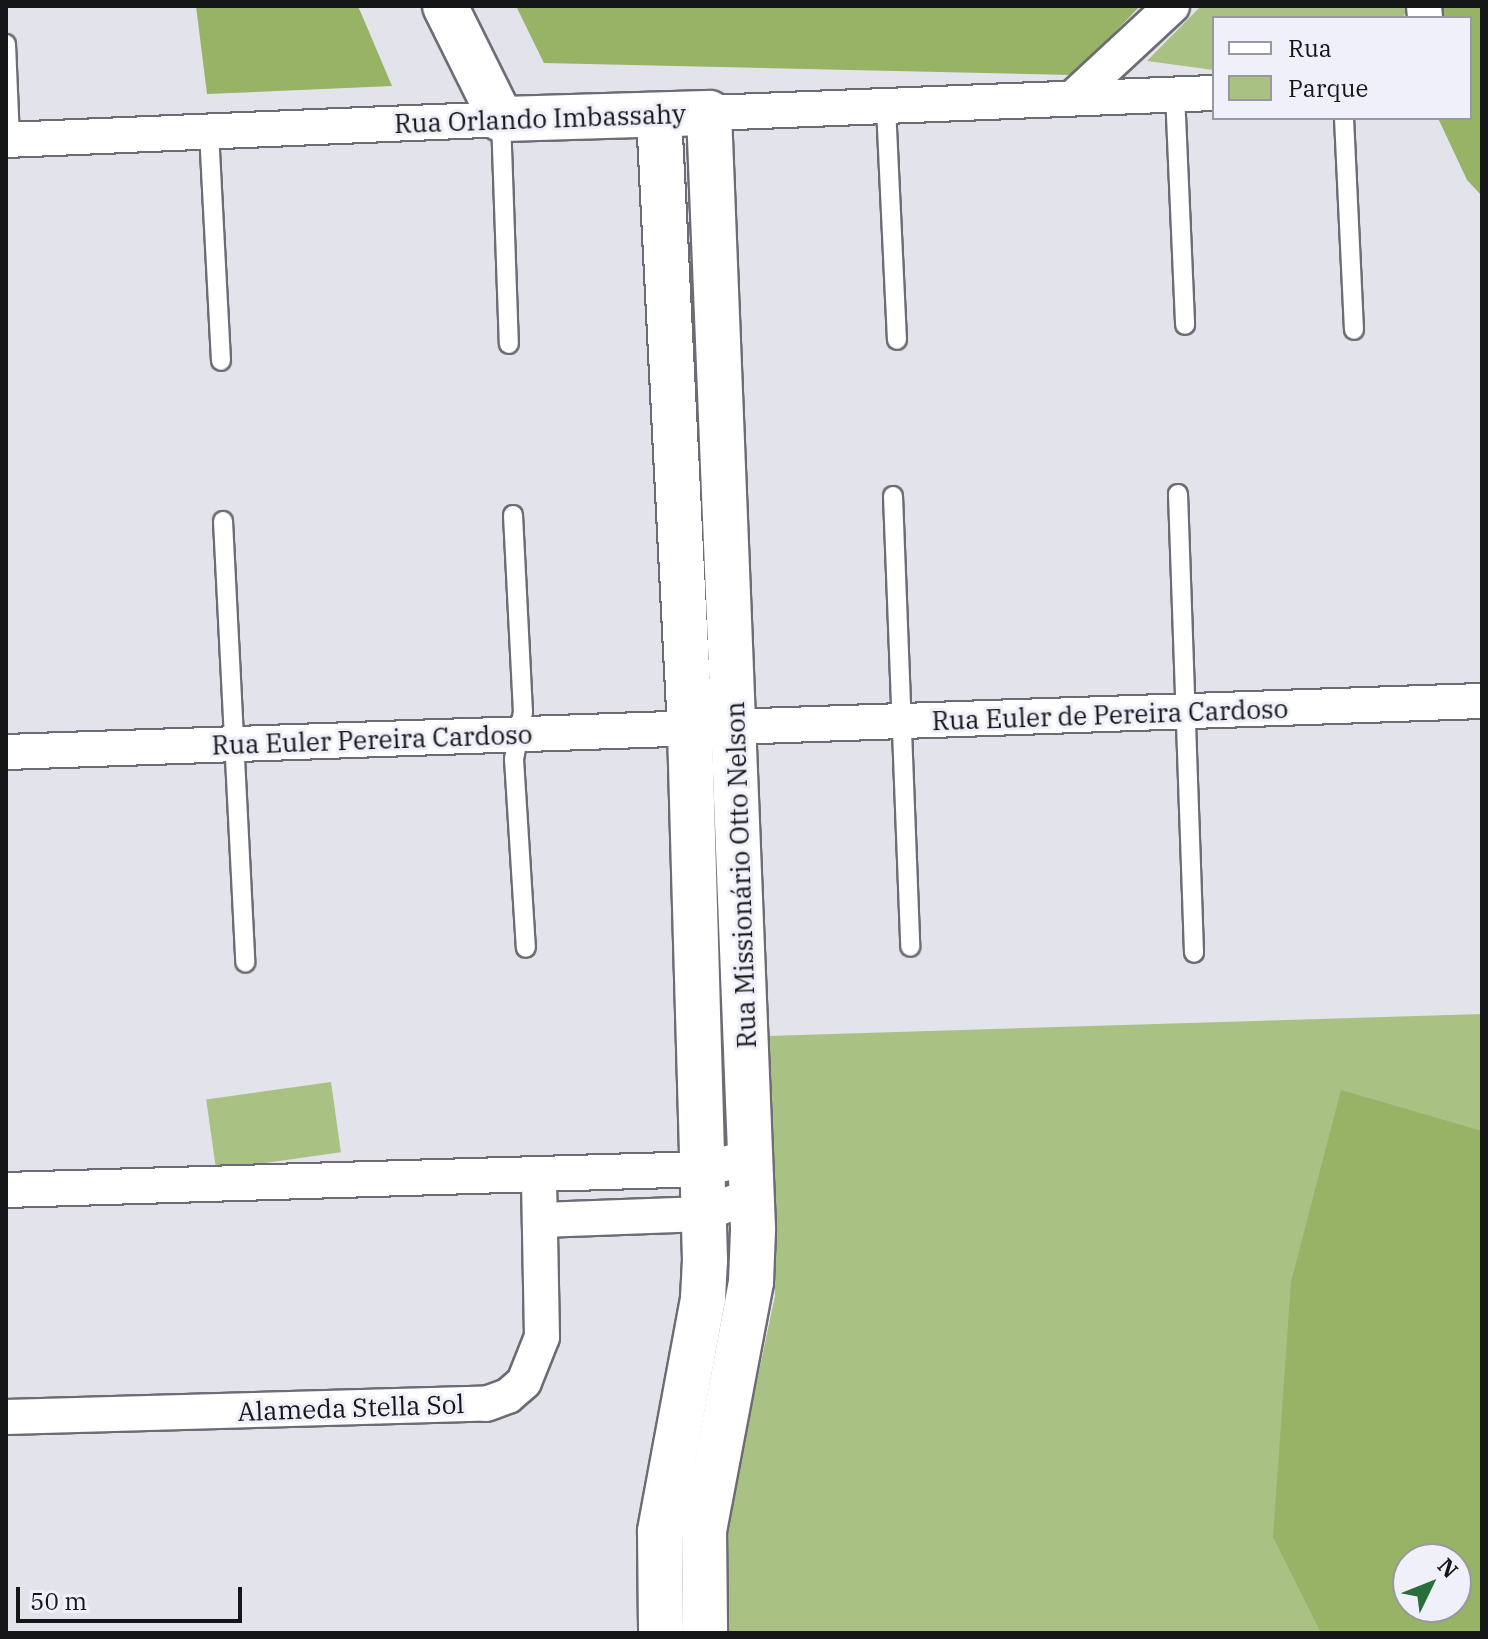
<!DOCTYPE html>
<meta charset="utf-8">
<style>
body{margin:0}
#map{position:relative;width:1488px;height:1639px;overflow:hidden;background:#e2e3eb;font-family:"IBM Plex Serif",serif}
div>[style]{position:absolute}
.green>*{inset:0;background:#a9c183;transform-origin:0 0}
.forest>*{inset:0;background:#96b366}
.roads{filter:drop-shadow(2px 0 #6c6d74) drop-shadow(-2px 0 #6c6d74) drop-shadow(0 2px #6c6d74) drop-shadow(0 -2px #6c6d74)}
.lane>*{height:18px;margin:-9px;padding:0 9px;transform-origin:9px;border-radius:9px;background:#fff}
.street>*{height:34px;margin:-17px;padding:0 17px;transform-origin:17px;border-radius:17px;background:#fff}
.secondary>*{height:44px;margin:-22px;padding:0 22px;transform-origin:22px;border-radius:22px;background:#fff}
span{translate:-50% -50%;white-space:nowrap;text-align:center;line-height:1.15;-webkit-text-stroke:6px #eff0f9;paint-order:stroke}
.street-label{font-size:26px;color:#151618}
.frame{position:absolute;inset:0;border:8px solid #151618;pointer-events:none}
.legend{position:absolute;left:1212px;top:16px;width:260px;height:104px;box-sizing:border-box;background:#eff0f9;border:2px solid #98999f;margin:0;padding:10px 14px;list-style:none;font-size:24px;color:#151618}
.legend li{display:flex;align-items:center;gap:16px;height:40px}
.legend b{width:40px;border:2px solid #98999f}
.north{position:absolute;left:1392px;top:1543px;width:80px;height:80px;box-sizing:border-box;background:#eff0f9;border:2px solid #98999f;border-radius:50%;rotate:47deg;font-size:22px;font-weight:700;line-height:32px;text-align:center;color:#151618}
.north::after{content:'';display:block;margin:auto;width:28px;height:36px;background:#2a6f3a;clip-path:polygon(50% 0,100% 100%,50% 72%,0 100%)}
.scale{position:absolute;left:16px;top:1587px;width:226px;height:36px;box-sizing:border-box;border:4px solid #151618;border-top:0;padding-left:10px;font-size:24px;line-height:28px;white-space:nowrap;color:#151618;-webkit-text-stroke:6px #eff0f9;paint-order:stroke}
</style>
<div id="map">
<div class="green">
<i style="clip-path:polygon(1201px 6px,1408px 6px,1403px 18px,1214px 18px,1214px 70px,1147px 61px)"></i>
<i style="clip-path:polygon(evenodd,1482px 1014px,1482px 1633px,718px 1633px,715px 1578px,775px 1296px,768px 1036px,1482px 1014px,1408px 1559px,1456px 1559px,1456px 1607px,1408px 1607px,1408px 1559px)"></i>
<i style="left:331px;top:1082px;width:71px;height:126px;rotate:82deg"></i>
</div>
<div class="forest">
<i style="clip-path:polygon(196px 6px,358px 6px,392px 86px,207px 94px)"></i>
<i style="clip-path:polygon(516px 6px,1140px 6px,1074px 75px,544px 63px)"></i>
<i style="clip-path:polygon(1435px 6px,1482px 6px,1482px 196px,1467px 180px,1438px 118px,1470px 118px,1470px 18px,1438px 18px)"></i>
<i style="clip-path:polygon(evenodd,1341px 1090px,1482px 1131px,1482px 1633px,1321px 1633px,1273px 1537px,1291px 1282px,1341px 1090px,1408px 1559px,1456px 1559px,1456px 1607px,1408px 1607px,1408px 1559px)"></i>
</div>
<div class="roads">
<div class="lane">
<i style="left:6px;top:44px;width:96px;rotate:87.6deg"></i>
<i style="left:1175px;top:93px;width:232px;rotate:87.5deg"></i>
<i style="left:886px;top:107px;width:233px;rotate:87.3deg"></i>
<i style="left:1344px;top:118px;width:212px;rotate:87.3deg"></i>
<i style="left:501px;top:119px;width:225px;rotate:88deg"></i>
<i style="left:209px;top:132px;width:229px;rotate:87deg"></i>
<i style="left:1178px;top:494px;width:459px;rotate:88deg"></i>
<i style="left:893px;top:496px;width:451px;rotate:87.8deg"></i>
<i style="left:513px;top:515px;width:197px;rotate:87.1deg"></i>
<i style="left:523px;top:712px;width:48px;rotate:100.8deg"></i>
<i style="left:514px;top:759px;width:189px;rotate:86.4deg"></i>
<i style="left:223px;top:521px;width:442px;rotate:87.1deg"></i>
</div>
<div class="street">
<i style="left:1424px;top:6px;width:12px;rotate:85deg"></i>
<i style="left:1074px;top:97px;width:134px;rotate:-42.9deg"></i>
<i style="left:709px;top:113px;width:505px;rotate:-2.27deg"></i>
<i style="left:6px;top:140px;width:495px;rotate:-2.4deg"></i>
<i style="left:6px;top:752px;width:1477px;rotate:-1.98deg"></i>
<i style="left:6px;top:1190px;width:698px;rotate:-1.72deg"></i>
<i style="left:704px;top:1169px;width:49px;rotate:-14.3deg"></i>
<i style="left:541px;top:1220px;width:163px;rotate:-2.1deg"></i>
<i style="left:704px;top:1214px;width:52px;rotate:-21.6deg"></i>
<i style="left:6px;top:1417px;width:480px;rotate:-1.6deg"></i>
<i style="left:486px;top:1404px;width:23px;rotate:-20deg"></i>
<i style="left:508px;top:1396px;width:21px;rotate:-41deg"></i>
<i style="left:524px;top:1382px;width:48px;rotate:-68.2deg"></i>
<i style="left:542px;top:1337px;width:162px;rotate:-91.1deg"></i>
</div>
<div class="secondary">
<i style="left:445px;top:6px;width:126px;rotate:63.6deg"></i>
<i style="left:501px;top:119px;width:208px;rotate:-1.7deg"></i>
<i style="left:709px;top:113px;width:1118px;rotate:87.74deg"></i>
<i style="left:753px;top:1230px;width:52px;rotate:92.2deg"></i>
<i style="left:751px;top:1282px;width:252px;rotate:100.7deg"></i>
<i style="left:704px;top:1530px;width:103px;rotate:89.4deg"></i>
<i style="left:659px;top:115px;width:616px;rotate:87.11deg"></i>
<i style="left:690px;top:730px;width:530px;rotate:88.38deg"></i>
<i style="left:705px;top:1260px;width:39px;rotate:93deg"></i>
<i style="left:703px;top:1299px;width:237px;rotate:100.5deg"></i>
<i style="left:660px;top:1532px;width:101px;rotate:89.4deg"></i>
</div>
</div>
<div class="street-label">
<span style="left:540px;top:119px;rotate:-2deg">Rua Orlando Imbassahy</span>
<span style="left:1110px;top:715px;rotate:-2deg">Rua Euler de Pereira Cardoso</span>
<span style="left:372px;top:740px;rotate:-2deg">Rua Euler Pereira Cardoso</span>
<span style="left:741px;top:875px;rotate:-92deg">Rua Missionário Otto Nelson</span>
<span style="left:351px;top:1408px;rotate:-2deg">Alameda Stella Sol</span>
</div>
<div class="frame"></div>
<ul class="legend">
<li><b style="height:10px;background:#fff"></b>Rua</li>
<li><b style="height:22px;background:#a9c183"></b>Parque</li>
</ul>
<div class="north">N</div>
<div class="scale">50 m</div>
</div>
